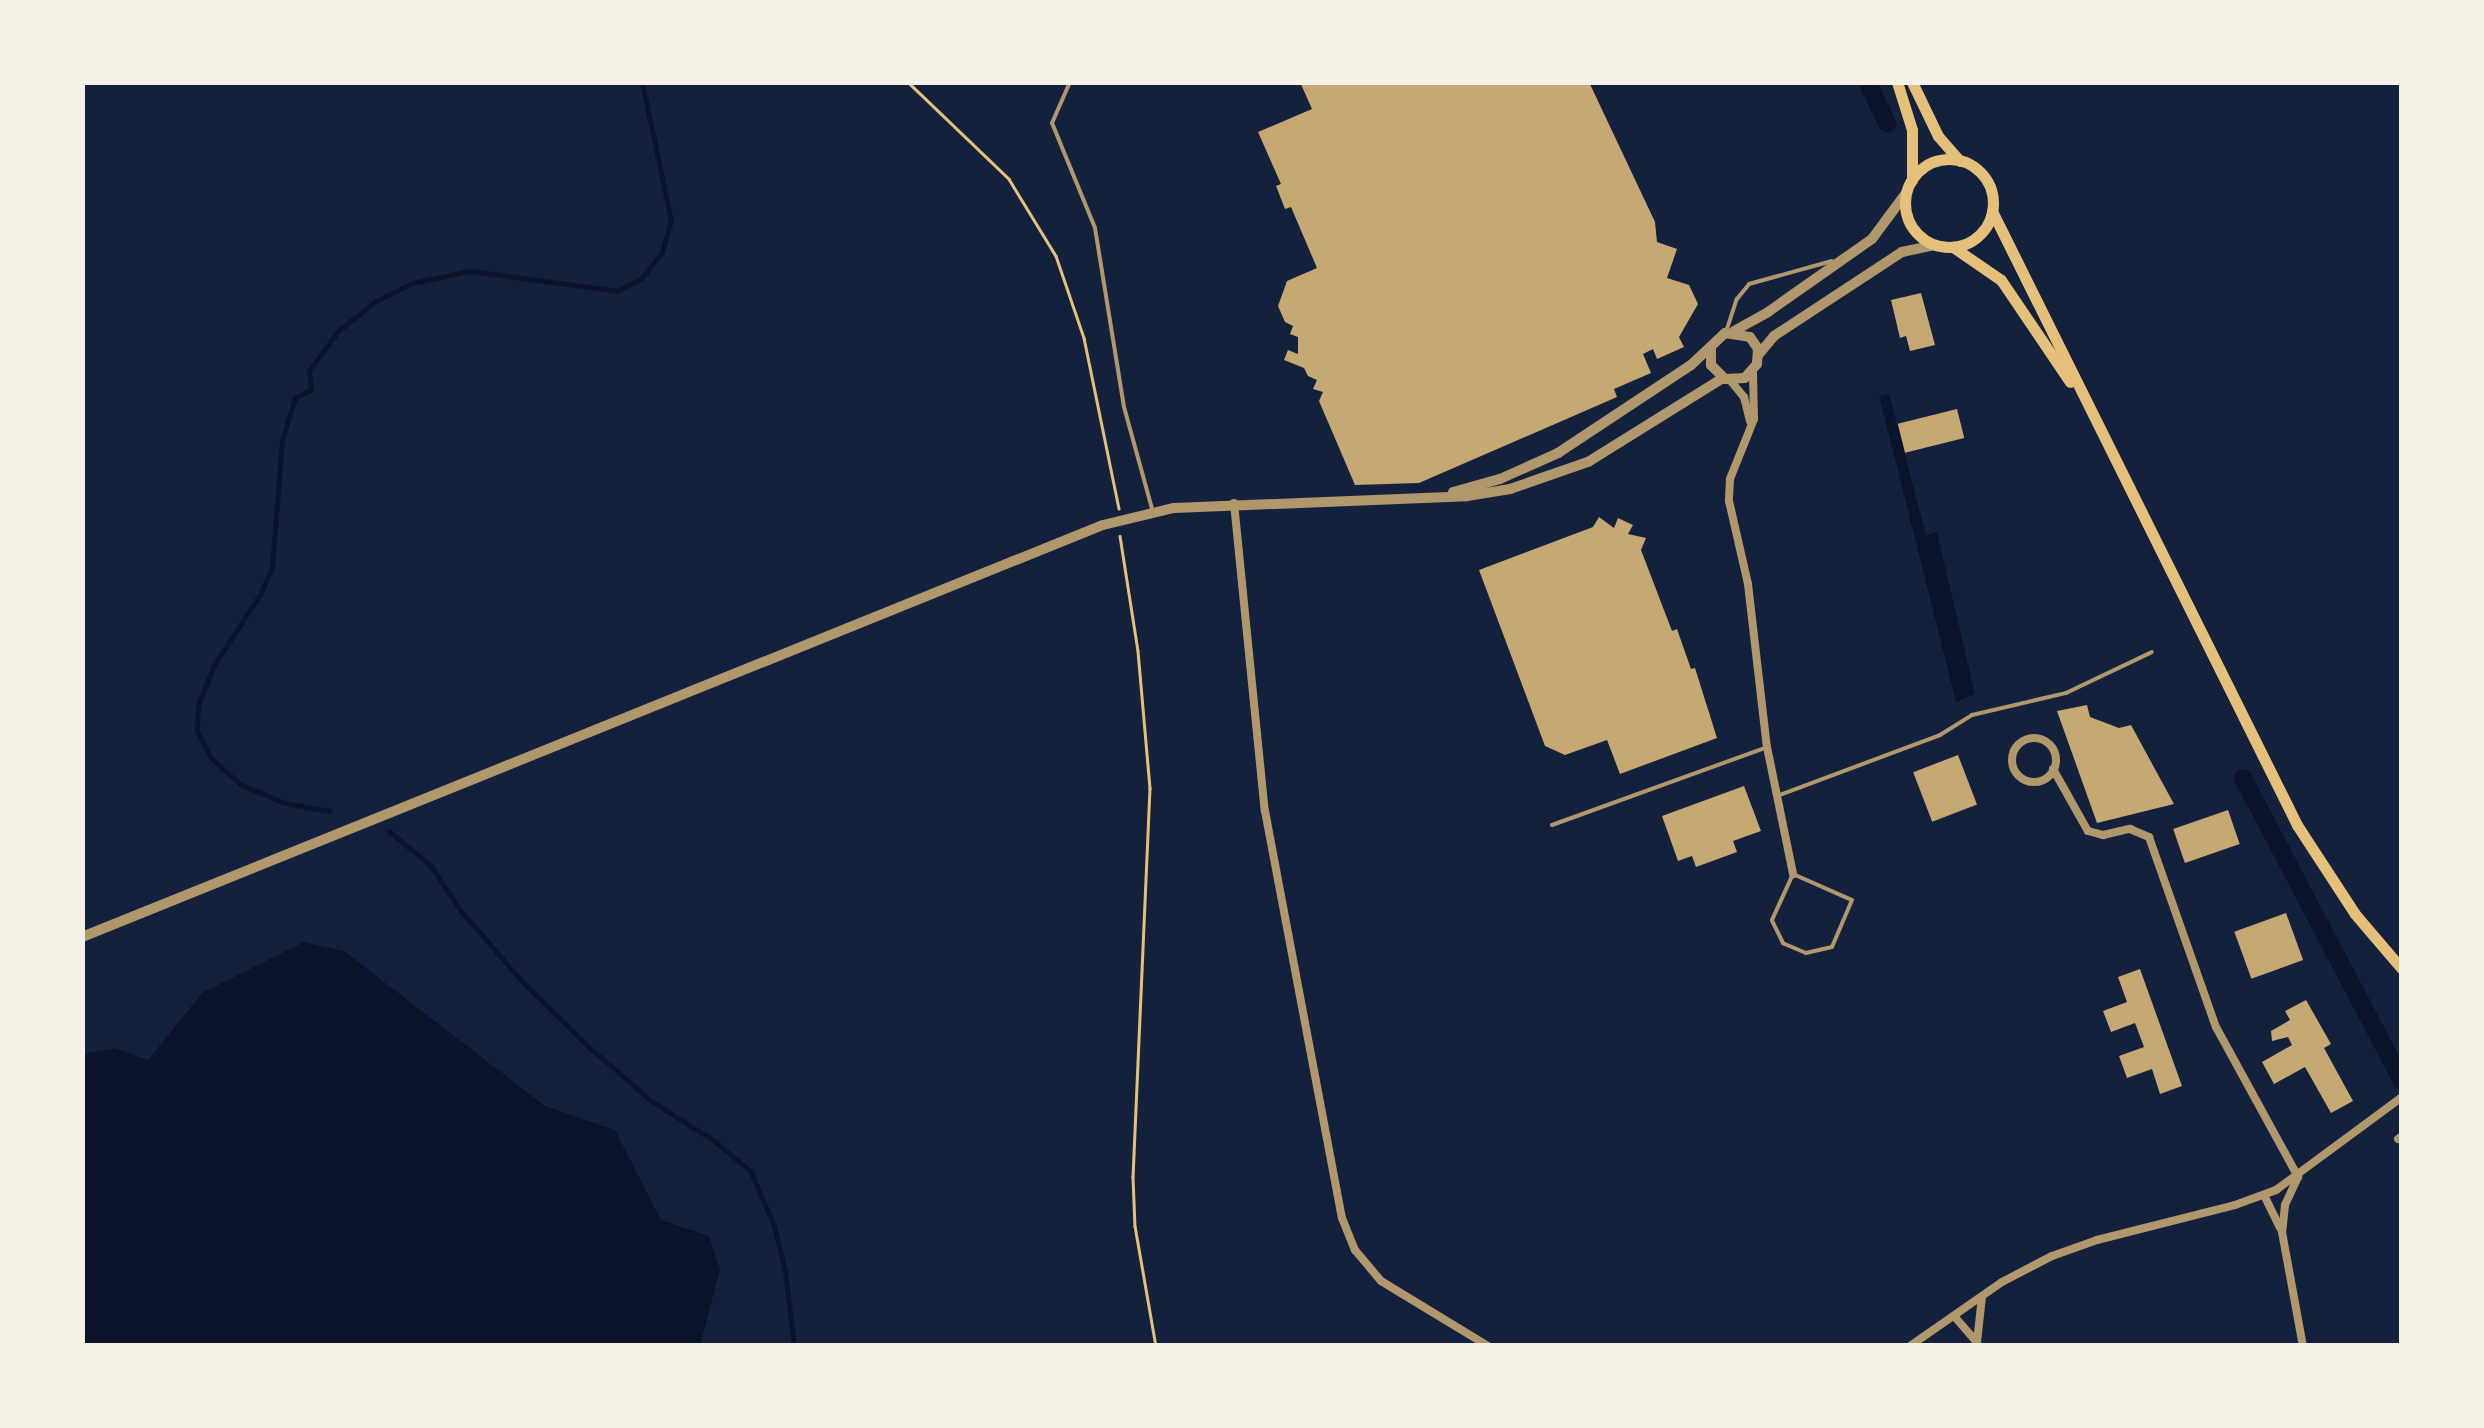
<!DOCTYPE html>
<style>
body{margin:0}
#map{position:relative;width:2484px;height:1428px;overflow:hidden;background:#14213d;font-family:Karla,sans-serif}
div>[style]{position:absolute}
.water>*{inset:0;background:#0b132b}
.stream>*{height:5px;margin:-2.5px;padding:0 2.5px;transform-origin:2.5px;border-radius:2.5px;background:#0b132b}
.canal>*{height:18px;margin:-9px;padding:0 9px;transform-origin:9px;border-radius:9px;background:#0b132b}
.building>*{inset:0;background:#c6a872;transform-origin:0 0}
.path>*{height:2.5px;margin:-1.25px;padding:0 1.25px;transform-origin:1.25px;border-radius:1.25px;background:#e5c07b}
.service>*{height:4px;margin:-2px;padding:0 2px;transform-origin:2px;border-radius:2px;background:#b1986c}
.minor>*{height:8px;margin:-4px;padding:0 4px;transform-origin:4px;border-radius:4px;background:#b1986c}
.minor>.ring{margin:-4px;padding:0;box-sizing:content-box;background:none;border:8px solid #b1986c;border-radius:50%}
.tertiary>*{height:10px;margin:-5px;padding:0 5px;transform-origin:5px;border-radius:5px;background:#b1986c}
.secondary>*{height:11px;margin:-5.5px;padding:0 5.5px;transform-origin:5.5px;border-radius:5.5px;background:#e5c07b}
.secondary>.ring{margin:-5.5px;padding:0;box-sizing:content-box;background:none;border:11px solid #e5c07b;border-radius:50%}
span{translate:-50% -50%;white-space:nowrap;text-align:center;line-height:1.15;-webkit-text-stroke:9px #f6f1e7;paint-order:stroke}
.frame{position:absolute;inset:0;border:85px solid #f6f1e7;pointer-events:none}
</style>
<div id="map">
<div class="water">
<i style="clip-path:polygon(1889px 394px,1926px 535px,1937px 532px,1975px 694px,1956px 702px,1879px 396px)"></i>
<i style="clip-path:polygon(304px 942px,344px 951px,545px 1106px,615px 1130px,661px 1220px,709px 1236px,720px 1270px,700px 1345px,83px 1345px,83px 1054px,115px 1048px,148px 1060px,202px 993px)"></i>
</div>
<div class="stream">
<i style="left:329px;top:811px;width:45px;rotate:-169.7deg"></i>
<i style="left:285px;top:803px;width:49px;rotate:-157.1deg"></i>
<i style="left:240px;top:784px;width:39px;rotate:-138deg"></i>
<i style="left:211px;top:758px;width:30px;rotate:-117deg"></i>
<i style="left:197px;top:731px;width:26px;rotate:-88deg"></i>
<i style="left:198px;top:705px;width:43px;rotate:-68.2deg"></i>
<i style="left:214px;top:665px;width:86px;rotate:-56.9deg"></i>
<i style="left:261px;top:593px;width:28px;rotate:-67deg"></i>
<i style="left:272px;top:567px;width:127px;rotate:-85.5deg"></i>
<i style="left:282px;top:440px;width:44px;rotate:-72.8deg"></i>
<i style="left:295px;top:398px;width:18px;rotate:-27deg"></i>
<i style="left:311px;top:390px;width:19px;rotate:-96deg"></i>
<i style="left:309px;top:371px;width:49px;rotate:-54.1deg"></i>
<i style="left:338px;top:331px;width:48px;rotate:-38.3deg"></i>
<i style="left:376px;top:301px;width:40px;rotate:-26.6deg"></i>
<i style="left:412px;top:283px;width:59px;rotate:-11.7deg"></i>
<i style="left:470px;top:271px;width:148px;rotate:7.7deg"></i>
<i style="left:617px;top:291px;width:27px;rotate:-27deg"></i>
<i style="left:641px;top:279px;width:34px;rotate:-52deg"></i>
<i style="left:662px;top:252px;width:32px;rotate:-74deg"></i>
<i style="left:671px;top:221px;width:142px;rotate:-101.8deg"></i>
<i style="left:389px;top:831px;width:55px;rotate:39.8deg"></i>
<i style="left:431px;top:866px;width:53px;rotate:56.6deg"></i>
<i style="left:460px;top:910px;width:94px;rotate:48.9deg"></i>
<i style="left:522px;top:981px;width:94px;rotate:44.6deg"></i>
<i style="left:589px;top:1047px;width:81px;rotate:41deg"></i>
<i style="left:650px;top:1100px;width:78px;rotate:32.5deg"></i>
<i style="left:716px;top:1142px;width:46px;rotate:40.6deg"></i>
<i style="left:751px;top:1172px;width:59px;rotate:66.9deg"></i>
<i style="left:774px;top:1226px;width:46px;rotate:76.3deg"></i>
<i style="left:785px;top:1271px;width:76px;rotate:83.2deg"></i>
</div>
<div class="canal">
<i style="left:1867px;top:82px;width:46px;rotate:64deg"></i>
<i style="left:2243px;top:778px;width:342px;rotate:62.3deg"></i>
</div>
<div class="building">
<i style="clip-path:polygon(1300px 82px,1589px 82px,1655px 222px,1657px 242px,1677px 249px,1667px 278px,1689px 285px,1698px 304px,1679px 337px,1684px 347px,1657px 359px,1653px 349px,1643px 354px,1651px 373px,1614px 389px,1617px 397px,1419px 483px,1355px 485px,1319px 401px,1323px 392px,1313px 389px,1317px 380px,1308px 376px,1304px 368px,1284px 360px,1288px 350px,1298px 354px,1298px 337px,1290px 334px,1293px 326px,1285px 322px,1278px 306px,1287px 281px,1317px 268px,1291px 207px,1285px 209px,1276px 186px,1281px 184px,1258px 132px,1312px 109px)"></i>
<i style="clip-path:polygon(1921px 293px,1935px 345px,1910px 351px,1906px 336px,1900px 338px,1891px 300px)"></i>
<i style="left:1957px;top:409px;width:30px;height:61px;rotate:76deg"></i>
<i style="clip-path:polygon(1599px 517px,1614px 528px,1618px 518px,1633px 525px,1628px 534px,1646px 538px,1641px 550px,1672px 631px,1677px 629px,1691px 669px,1695px 668px,1717px 738px,1620px 774px,1607px 740px,1565px 755px,1545px 746px,1479px 570px,1593px 527px)"></i>
<i style="clip-path:polygon(2087px 705px,2090px 717px,2119px 728px,2131px 725px,2174px 804px,2097px 823px,2057px 711px)"></i>
<i style="left:1958px;top:755px;width:53px;height:48px;rotate:69deg"></i>
<i style="clip-path:polygon(1744px 786px,1761px 831px,1733px 841px,1737px 852px,1696px 867px,1692px 856px,1678px 861px,1662px 816px)"></i>
<i style="left:2228px;top:810px;width:36px;height:58px;rotate:71deg"></i>
<i style="left:2286px;top:913px;width:50px;height:55px;rotate:70deg"></i>
<i style="clip-path:polygon(2140px 969px,2182px 1086px,2160px 1094px,2152px 1069px,2127px 1078px,2119px 1056px,2144px 1047px,2135px 1023px,2111px 1032px,2103px 1011px,2127px 1002px,2118px 977px)"></i>
<i style="clip-path:polygon(2306px 1000px,2331px 1044px,2324px 1048px,2353px 1101px,2331px 1113px,2305px 1067px,2274px 1084px,2262px 1062px,2292px 1045px,2288px 1037px,2272px 1041px,2271px 1031px,2290px 1020px,2285px 1011px)"></i>
</div>
<div class="path">
<i style="left:908px;top:82px;width:140px;rotate:43.8deg"></i>
<i style="left:1009px;top:179px;width:90px;rotate:58.6deg"></i>
<i style="left:1056px;top:256px;width:87px;rotate:71.1deg"></i>
<i style="left:1084px;top:338px;width:174px;rotate:78.4deg"></i>
<i style="left:1120px;top:536px;width:116px;rotate:81.1deg"></i>
<i style="left:1138px;top:651px;width:138px;rotate:85deg"></i>
<i style="left:1150px;top:788px;width:389px;rotate:92.5deg"></i>
<i style="left:1133px;top:1177px;width:49px;rotate:87.7deg"></i>
<i style="left:1135px;top:1226px;width:122px;rotate:80.1deg"></i>
</div>
<div class="service">
<i style="left:1070px;top:82px;width:45px;rotate:113.7deg"></i>
<i style="left:1052px;top:123px;width:113px;rotate:67.7deg"></i>
<i style="left:1095px;top:228px;width:181px;rotate:80.8deg"></i>
<i style="left:1124px;top:407px;width:109px;rotate:74.6deg"></i>
<i style="left:1726px;top:332px;width:35px;rotate:-72deg"></i>
<i style="left:1737px;top:299px;width:19px;rotate:-51deg"></i>
<i style="left:1749px;top:284px;width:86px;rotate:-15.5deg"></i>
<i style="left:1777px;top:796px;width:174px;rotate:-20.5deg"></i>
<i style="left:1940px;top:735px;width:38px;rotate:-32deg"></i>
<i style="left:1972px;top:715px;width:97px;rotate:-13.2deg"></i>
<i style="left:2066px;top:693px;width:95px;rotate:-25.5deg"></i>
<i style="left:1552px;top:825px;width:229px;rotate:-19.9deg"></i>
<i style="left:1793px;top:874px;width:64px;rotate:23.8deg"></i>
<i style="left:1852px;top:900px;width:51px;rotate:113.1deg"></i>
<i style="left:1832px;top:947px;width:27px;rotate:167deg"></i>
<i style="left:1806px;top:953px;width:25px;rotate:-157deg"></i>
<i style="left:1783px;top:943px;width:25px;rotate:-116deg"></i>
<i style="left:1772px;top:920px;width:51px;rotate:-65.5deg"></i>
</div>
<div class="minor">
<i style="left:1753px;top:372px;width:47px;rotate:88.8deg"></i>
<i style="left:1754px;top:419px;width:65px;rotate:111.8deg"></i>
<i style="left:1730px;top:479px;width:22px;rotate:93deg"></i>
<i style="left:1729px;top:501px;width:85px;rotate:77.1deg"></i>
<i style="left:1748px;top:584px;width:164px;rotate:83.4deg"></i>
<i style="left:1767px;top:747px;width:130px;rotate:78.4deg"></i>
<i style="left:1730px;top:380px;width:22px;rotate:51deg"></i>
<i style="left:1744px;top:397px;width:25px;rotate:76deg"></i>
<i style="left:1234px;top:503px;width:310px;rotate:84.3deg"></i>
<i style="left:1265px;top:811px;width:414px;rotate:79.3deg"></i>
<i style="left:1342px;top:1218px;width:35px;rotate:68deg"></i>
<i style="left:1355px;top:1250px;width:40px;rotate:50deg"></i>
<i style="left:1381px;top:1281px;width:125px;rotate:31.3deg"></i>
<i class="ring" style="left:2012px;top:738px;width:36px;height:36px"></i>
<i style="left:2053px;top:769px;width:71px;rotate:60.6deg"></i>
<i style="left:2088px;top:831px;width:16px;rotate:15deg"></i>
<i style="left:2103px;top:835px;width:28px;rotate:-13deg"></i>
<i style="left:2130px;top:829px;width:21px;rotate:23deg"></i>
<i style="left:2149px;top:837px;width:201px;rotate:70.6deg"></i>
<i style="left:2216px;top:1027px;width:171px;rotate:61.3deg"></i>
<i style="left:2298px;top:1177px;width:31px;rotate:115deg"></i>
<i style="left:2285px;top:1205px;width:27px;rotate:96deg"></i>
<i style="left:2282px;top:1232px;width:116px;rotate:79.6deg"></i>
<i style="left:2398px;top:1139px;width:5px;rotate:-37deg"></i>
<i style="left:2264px;top:1195px;width:37px;rotate:64deg"></i>
<i style="left:1954px;top:1316px;width:35px;rotate:49deg"></i>
<i style="left:1977px;top:1342px;width:45px;rotate:-83.7deg"></i>
<i style="left:1910px;top:1346px;width:112px;rotate:-34.8deg"></i>
<i style="left:2002px;top:1282px;width:56px;rotate:-27.5deg"></i>
<i style="left:2052px;top:1256px;width:48px;rotate:-19.6deg"></i>
<i style="left:2097px;top:1240px;width:142px;rotate:-14.2deg"></i>
<i style="left:2235px;top:1205px;width:44px;rotate:-20.1deg"></i>
<i style="left:2276px;top:1190px;width:157px;rotate:-36.4deg"></i>
</div>
<div class="tertiary">
<i style="left:1734px;top:331px;width:39px;rotate:-29deg"></i>
<i style="left:1768px;top:312px;width:127px;rotate:-35.1deg"></i>
<i style="left:1872px;top:239px;width:57px;rotate:-53.5deg"></i>
<i style="left:1759px;top:354px;width:23px;rotate:-50deg"></i>
<i style="left:1774px;top:336px;width:153px;rotate:-33.3deg"></i>
<i style="left:1902px;top:252px;width:33px;rotate:-12deg"></i>
<i style="left:1453px;top:492px;width:49px;rotate:-15.5deg"></i>
<i style="left:1500px;top:479px;width:64px;rotate:-24.1deg"></i>
<i style="left:1558px;top:453px;width:159px;rotate:-33.5deg"></i>
<i style="left:1691px;top:365px;width:47px;rotate:-43.3deg"></i>
<i style="left:1725px;top:333px;width:25px;rotate:9deg"></i>
<i style="left:1750px;top:337px;width:14px;rotate:56deg"></i>
<i style="left:1758px;top:349px;width:15px;rotate:94deg"></i>
<i style="left:1757px;top:364px;width:18px;rotate:131deg"></i>
<i style="left:1745px;top:378px;width:20px;rotate:177deg"></i>
<i style="left:1725px;top:379px;width:20px;rotate:-135deg"></i>
<i style="left:1711px;top:365px;width:18px;rotate:-90deg"></i>
<i style="left:82px;top:937px;width:1101px;rotate:-21.98deg"></i>
<i style="left:1103px;top:525px;width:73px;rotate:-13.5deg"></i>
<i style="left:1174px;top:508px;width:293px;rotate:-2.3deg"></i>
<i style="left:1467px;top:496px;width:44px;rotate:-9.2deg"></i>
<i style="left:1510px;top:489px;width:83px;rotate:-19.1deg"></i>
<i style="left:1588px;top:462px;width:159px;rotate:-31.9deg"></i>
</div>
<div class="secondary">
<i style="left:1897px;top:82px;width:50px;rotate:72.6deg"></i>
<i style="left:1912px;top:130px;width:50px;rotate:90deg"></i>
<i style="left:1912px;top:82px;width:60px;rotate:64.3deg"></i>
<i style="left:1938px;top:136px;width:33px;rotate:49deg"></i>
<i class="ring" style="left:1905px;top:159px;width:77px;height:77px"></i>
<i style="left:1992px;top:211px;width:686px;rotate:63.58deg"></i>
<i style="left:2297px;top:825px;width:106px;rotate:56.9deg"></i>
<i style="left:2355px;top:914px;width:72px;rotate:49.5deg"></i>
<i style="left:1953px;top:247px;width:58px;rotate:34.5deg"></i>
<i style="left:2001px;top:280px;width:123px;rotate:55.9deg"></i>
</div>
<div class="frame"></div>
</div>
